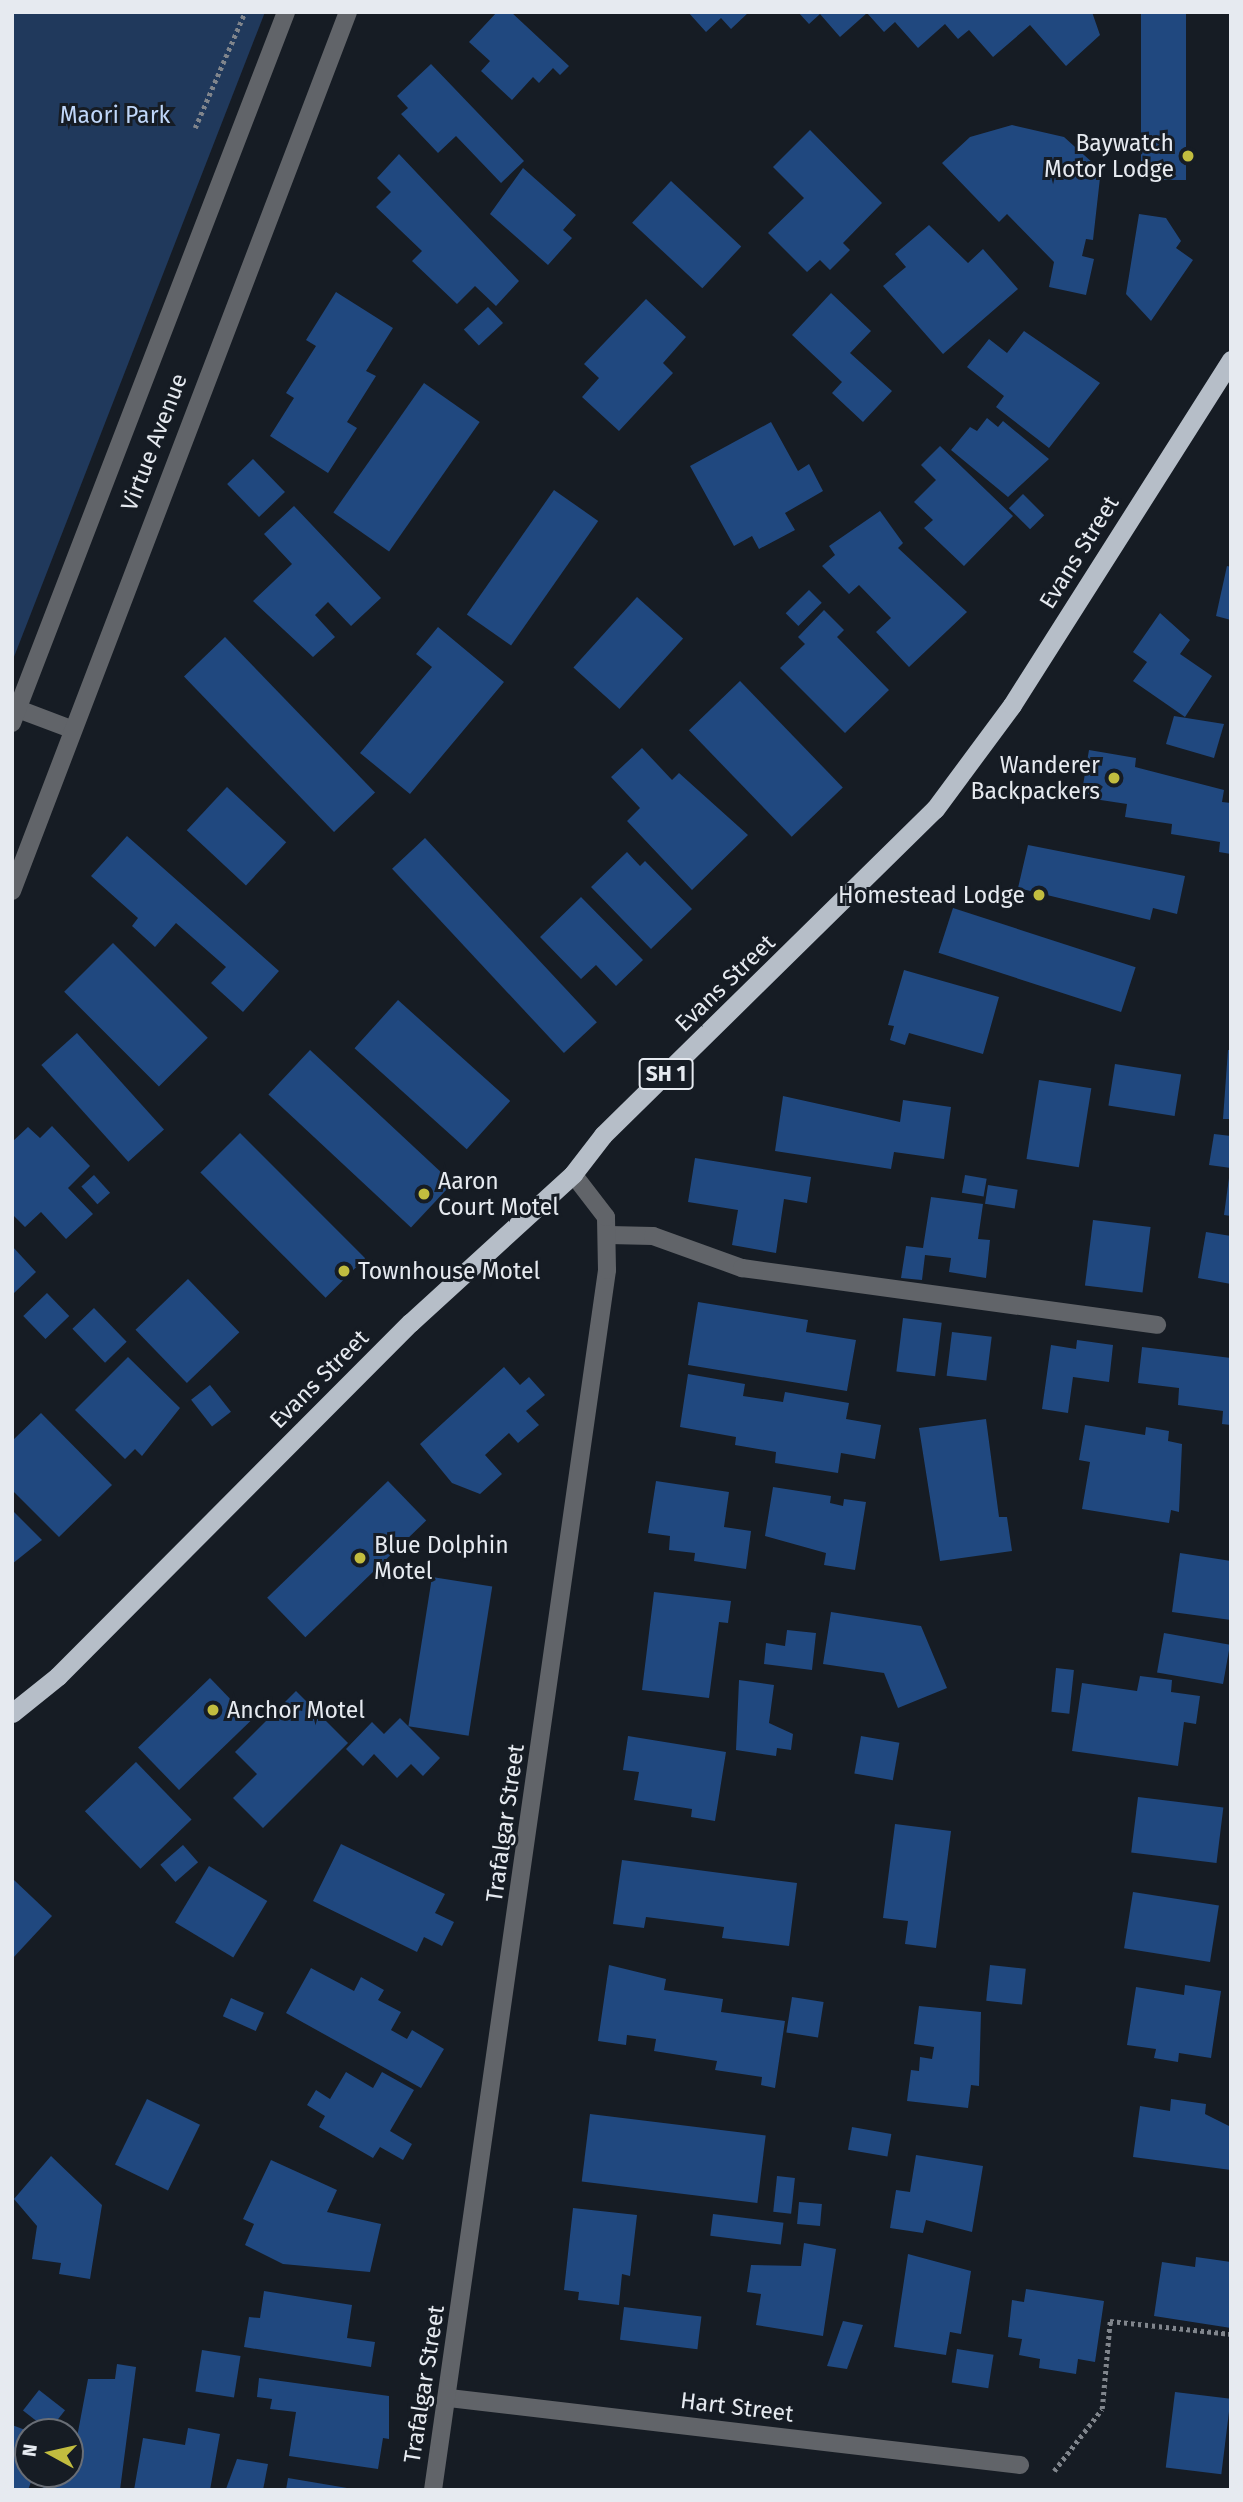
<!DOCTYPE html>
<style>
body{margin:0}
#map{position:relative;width:1243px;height:2502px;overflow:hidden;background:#161c24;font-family:"Fira Sans",sans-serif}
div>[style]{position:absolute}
.green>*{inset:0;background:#20395c}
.building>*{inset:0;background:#20487f;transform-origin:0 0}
.path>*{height:4.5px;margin-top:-2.25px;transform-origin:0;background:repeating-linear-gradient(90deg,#80858c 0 3.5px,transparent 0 7px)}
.service>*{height:18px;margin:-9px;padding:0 9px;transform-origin:9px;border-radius:9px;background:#616469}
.minor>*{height:18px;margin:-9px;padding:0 9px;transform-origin:9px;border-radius:9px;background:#616469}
.trunk>*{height:19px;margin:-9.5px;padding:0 9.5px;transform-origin:9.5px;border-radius:9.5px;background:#b6bec8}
.dots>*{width:19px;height:19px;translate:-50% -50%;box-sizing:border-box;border:4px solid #161c24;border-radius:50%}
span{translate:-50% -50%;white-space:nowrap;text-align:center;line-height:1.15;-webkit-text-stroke:6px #161c24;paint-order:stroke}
.shield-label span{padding:2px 5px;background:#161c24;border:2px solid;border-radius:5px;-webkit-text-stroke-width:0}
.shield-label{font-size:21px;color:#e6eaf0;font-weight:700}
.park-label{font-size:23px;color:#c0d7f9}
.poi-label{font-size:23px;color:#e6eaf0}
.right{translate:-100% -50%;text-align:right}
.left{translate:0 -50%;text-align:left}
.street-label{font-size:23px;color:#e6eaf0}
.frame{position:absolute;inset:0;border:14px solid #e6eaf0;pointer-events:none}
.north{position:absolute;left:14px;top:2418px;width:70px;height:70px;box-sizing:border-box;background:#161c24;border:2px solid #696e76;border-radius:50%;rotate:278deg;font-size:19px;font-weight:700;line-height:28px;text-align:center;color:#e6eaf0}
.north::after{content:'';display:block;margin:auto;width:24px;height:32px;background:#c2bd3f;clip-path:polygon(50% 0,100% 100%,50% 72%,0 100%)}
</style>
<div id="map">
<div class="green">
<i style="clip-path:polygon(12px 12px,265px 12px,12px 662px)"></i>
</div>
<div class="building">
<i style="clip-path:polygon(497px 12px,511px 12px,569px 66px,560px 75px,553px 68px,539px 83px,533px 77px,512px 100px,481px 71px,490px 61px,469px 42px)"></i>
<i style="clip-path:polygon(688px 12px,749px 12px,731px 29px,721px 18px,706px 32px)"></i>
<i style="clip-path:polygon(798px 12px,1092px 12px,1100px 35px,1066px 66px,1030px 25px,993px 57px,969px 30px,958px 39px,945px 24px,918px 48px,895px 22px,884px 32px,867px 13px,840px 37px,820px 14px,809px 24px)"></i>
<i style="left:1141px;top:12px;width:45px;height:168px"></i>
<i style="clip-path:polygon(431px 64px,524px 161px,501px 183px,456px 136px,438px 153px,401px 114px,408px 108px,397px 96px)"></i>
<i style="clip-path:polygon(1012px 125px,1064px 137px,1094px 164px,1091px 176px,1100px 178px,1093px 240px,1086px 239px,1082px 256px,1094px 259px,1086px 295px,1049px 287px,1054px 262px,1007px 214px,999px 222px,942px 163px,970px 137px)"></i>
<i style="clip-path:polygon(810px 130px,882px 203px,843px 243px,850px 250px,830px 270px,820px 260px,807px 272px,768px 233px,804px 198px,773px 167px)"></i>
<i style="clip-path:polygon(399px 154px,519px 281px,496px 306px,475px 286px,457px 304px,412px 261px,422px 251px,376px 207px,391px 192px,377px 178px)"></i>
<i style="clip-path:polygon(523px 168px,576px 215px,563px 230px,572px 238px,548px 265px,490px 214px)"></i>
<i style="left:671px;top:181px;width:96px;height:57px;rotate:43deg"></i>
<i style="clip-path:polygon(1139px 214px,1166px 218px,1181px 241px,1176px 248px,1193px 260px,1151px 321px,1126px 294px)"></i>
<i style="clip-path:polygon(929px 225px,968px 263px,983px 249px,1018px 289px,943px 354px,883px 286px,906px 267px,895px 254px)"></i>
<i style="clip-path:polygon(336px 292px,393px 328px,366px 371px,376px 376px,347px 422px,357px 428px,328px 473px,270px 436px,294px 398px,286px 393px,316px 346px,306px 340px)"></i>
<i style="clip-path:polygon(831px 293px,871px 331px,850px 353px,892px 391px,863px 422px,832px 393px,842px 382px,792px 335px)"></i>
<i style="clip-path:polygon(646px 299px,686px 337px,663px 363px,673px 373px,619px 431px,582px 397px,599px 378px,584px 364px)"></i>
<i style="left:488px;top:307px;width:22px;height:33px;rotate:47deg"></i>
<i style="clip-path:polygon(1024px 331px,1100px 383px,1049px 448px,996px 407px,1004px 396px,967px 367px,989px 339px,1007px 353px)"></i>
<i style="left:424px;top:383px;width:68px;height:158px;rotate:35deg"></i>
<i style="clip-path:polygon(987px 418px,998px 427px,1003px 421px,1049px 459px,1008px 497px,951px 450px,970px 427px,977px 431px)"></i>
<i style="clip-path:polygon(771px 422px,798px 471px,809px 464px,823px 491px,785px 513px,795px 530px,759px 549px,752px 536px,734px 546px,690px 466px)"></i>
<i style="clip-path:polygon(940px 446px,1013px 516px,964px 566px,924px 528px,933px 520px,914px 502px,936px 480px,921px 465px)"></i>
<i style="left:253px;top:459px;width:46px;height:36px;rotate:46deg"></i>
<i style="left:554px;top:490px;width:54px;height:152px;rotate:35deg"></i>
<i style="left:1023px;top:494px;width:30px;height:20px;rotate:45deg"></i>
<i style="clip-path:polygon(294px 506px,381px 598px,351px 626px,328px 602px,315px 615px,335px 637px,313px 657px,253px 601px,292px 564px,264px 534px)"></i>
<i style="clip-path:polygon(880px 511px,903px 543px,898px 548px,967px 612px,909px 667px,876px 632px,891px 618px,859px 585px,849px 594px,822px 566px,835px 555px,829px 546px)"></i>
<i style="clip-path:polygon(1227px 566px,1231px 567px,1231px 620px,1216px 616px)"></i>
<i style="left:809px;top:590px;width:18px;height:33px;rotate:45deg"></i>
<i style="left:637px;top:597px;width:62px;height:95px;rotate:42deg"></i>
<i style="clip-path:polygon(824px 610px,844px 630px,837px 637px,889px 690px,845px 733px,780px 668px,805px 644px,798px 637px)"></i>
<i style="clip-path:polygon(1160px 613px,1190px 640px,1180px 654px,1212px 676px,1185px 717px,1133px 681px,1147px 662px,1133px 652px)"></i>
<i style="clip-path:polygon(438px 627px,504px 682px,410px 794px,360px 753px,432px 667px,416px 654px)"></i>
<i style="left:225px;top:637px;width:216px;height:57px;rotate:46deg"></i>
<i style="left:740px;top:681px;width:148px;height:71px;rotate:46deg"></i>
<i style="clip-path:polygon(1174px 716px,1224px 724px,1214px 758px,1166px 744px)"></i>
<i style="clip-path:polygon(642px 748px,672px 780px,679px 773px,748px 835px,692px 890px,627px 821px,640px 808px,611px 777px)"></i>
<i style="clip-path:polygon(1089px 750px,1136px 758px,1135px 767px,1224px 790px,1222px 802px,1231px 803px,1231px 854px,1219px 852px,1220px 842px,1171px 834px,1172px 824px,1125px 817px,1127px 804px,1081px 797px)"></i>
<i style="left:227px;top:787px;width:81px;height:59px;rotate:43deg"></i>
<i style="clip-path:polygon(127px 836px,279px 971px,243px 1012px,211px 983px,226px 967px,176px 923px,155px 947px,132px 926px,138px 918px,91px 876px)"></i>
<i style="left:425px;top:838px;width:252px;height:45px;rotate:47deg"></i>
<i style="clip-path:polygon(1028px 845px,1185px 876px,1177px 914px,1153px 908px,1150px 920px,1018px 888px)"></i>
<i style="clip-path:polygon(627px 852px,640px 866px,645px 861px,692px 909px,651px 949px,591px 887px)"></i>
<i style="clip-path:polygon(581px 897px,643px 960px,616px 986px,596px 965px,581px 979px,540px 937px)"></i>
<i style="left:953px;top:908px;width:192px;height:47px;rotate:18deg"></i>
<i style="left:113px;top:943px;width:134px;height:69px;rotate:45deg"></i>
<i style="clip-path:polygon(904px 970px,999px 997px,983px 1054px,909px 1033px,905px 1045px,890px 1040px,894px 1026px,888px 1025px)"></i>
<i style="left:398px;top:1000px;width:151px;height:65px;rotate:42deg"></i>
<i style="left:77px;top:1033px;width:130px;height:48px;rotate:48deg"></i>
<i style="left:310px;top:1050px;width:195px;height:61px;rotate:43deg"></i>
<i style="clip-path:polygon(1228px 1050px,1231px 1050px,1231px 1119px,1223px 1119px)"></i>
<i style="left:1115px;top:1064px;width:67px;height:42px;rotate:9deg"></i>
<i style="left:1039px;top:1080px;width:53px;height:80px;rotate:9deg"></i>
<i style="clip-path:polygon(783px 1096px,900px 1122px,903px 1100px,951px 1107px,944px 1159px,894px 1152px,891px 1169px,775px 1151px)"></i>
<i style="clip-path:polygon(52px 1126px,90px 1166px,68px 1188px,93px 1214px,66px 1239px,41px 1212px,25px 1227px,12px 1214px,12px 1142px,28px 1127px,40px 1138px)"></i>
<i style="left:240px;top:1133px;width:177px;height:56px;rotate:45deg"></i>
<i style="clip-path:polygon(1214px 1134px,1231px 1136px,1231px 1168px,1209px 1165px)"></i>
<i style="clip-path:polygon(695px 1158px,811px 1177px,807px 1203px,784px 1199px,776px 1253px,732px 1245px,738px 1210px,688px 1202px)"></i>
<i style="left:94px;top:1175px;width:24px;height:17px;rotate:48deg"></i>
<i style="left:965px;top:1175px;width:22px;height:18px;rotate:10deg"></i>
<i style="clip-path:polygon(1229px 1178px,1231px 1178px,1231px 1216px,1224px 1215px)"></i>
<i style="left:988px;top:1185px;width:30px;height:19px;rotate:9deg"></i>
<i style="clip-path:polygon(931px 1197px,983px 1204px,978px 1239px,990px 1240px,986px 1278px,949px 1272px,951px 1258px,925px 1255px,922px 1280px,901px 1278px,906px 1246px,923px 1248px)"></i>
<i style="left:1093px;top:1220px;width:58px;height:66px;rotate:7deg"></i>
<i style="clip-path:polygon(1206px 1232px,1231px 1236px,1231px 1284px,1198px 1278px)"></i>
<i style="clip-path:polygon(12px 1246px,36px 1272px,12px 1295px)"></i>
<i style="left:188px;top:1279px;width:74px;height:73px;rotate:46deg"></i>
<i style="left:47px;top:1293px;width:32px;height:33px;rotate:46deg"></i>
<i style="clip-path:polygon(698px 1302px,808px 1320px,806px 1332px,856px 1340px,847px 1391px,688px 1365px)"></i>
<i style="left:94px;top:1308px;width:47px;height:30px;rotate:46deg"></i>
<i style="left:903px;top:1318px;width:39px;height:54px;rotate:7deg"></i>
<i style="left:952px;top:1332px;width:40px;height:44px;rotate:7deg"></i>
<i style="clip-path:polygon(1077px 1340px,1113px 1345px,1109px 1382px,1073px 1377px,1068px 1413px,1042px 1409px,1051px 1345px,1076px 1349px)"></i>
<i style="clip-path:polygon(1142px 1347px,1231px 1358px,1231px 1425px,1222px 1424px,1223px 1411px,1178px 1405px,1179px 1388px,1138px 1383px)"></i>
<i style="clip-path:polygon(128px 1357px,180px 1408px,142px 1456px,135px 1449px,125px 1459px,75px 1410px)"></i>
<i style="clip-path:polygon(504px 1367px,520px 1385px,529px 1377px,545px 1395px,526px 1411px,539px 1425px,518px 1443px,509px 1433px,485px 1455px,502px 1474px,480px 1494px,452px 1483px,420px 1444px)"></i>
<i style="clip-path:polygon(688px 1374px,745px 1384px,743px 1396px,783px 1402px,785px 1392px,849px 1403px,846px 1419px,881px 1425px,875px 1459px,841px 1453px,838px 1473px,775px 1463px,776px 1452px,735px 1445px,736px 1437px,680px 1427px)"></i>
<i style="left:210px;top:1385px;width:34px;height:24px;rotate:52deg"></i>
<i style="clip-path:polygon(41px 1413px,112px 1485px,59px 1537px,12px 1490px,12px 1441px)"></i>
<i style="clip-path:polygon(986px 1419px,999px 1517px,1007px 1517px,1012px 1551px,940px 1561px,919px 1428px)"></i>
<i style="clip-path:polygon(1085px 1425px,1145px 1435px,1146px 1427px,1169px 1431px,1168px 1441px,1182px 1444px,1179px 1512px,1171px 1510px,1169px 1523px,1082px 1509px,1090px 1462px,1079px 1460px)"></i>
<i style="left:388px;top:1481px;width:55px;height:168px;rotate:46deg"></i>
<i style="clip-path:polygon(656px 1481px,729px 1492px,724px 1527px,751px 1531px,746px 1569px,694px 1561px,695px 1553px,669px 1550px,670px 1536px,648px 1533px)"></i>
<i style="clip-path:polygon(773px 1487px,831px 1496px,830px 1503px,843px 1506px,844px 1499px,866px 1502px,855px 1570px,824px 1565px,826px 1553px,765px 1536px)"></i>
<i style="clip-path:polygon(12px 1510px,42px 1540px,12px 1564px)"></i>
<i style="clip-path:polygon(1180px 1553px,1231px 1561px,1231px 1620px,1172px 1612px)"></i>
<i style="left:432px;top:1577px;width:61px;height:151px;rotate:9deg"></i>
<i style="clip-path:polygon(654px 1592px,731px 1601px,728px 1623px,719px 1622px,709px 1698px,642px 1690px)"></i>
<i style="clip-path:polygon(831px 1612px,921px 1626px,947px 1688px,898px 1708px,884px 1673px,823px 1664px)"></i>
<i style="clip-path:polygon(787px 1630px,816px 1633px,812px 1670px,764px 1664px,766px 1643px,785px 1646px)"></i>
<i style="left:1164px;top:1633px;width:67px;height:40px;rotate:10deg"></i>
<i style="left:1056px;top:1668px;width:18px;height:44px;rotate:6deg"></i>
<i style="clip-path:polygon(1140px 1676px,1172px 1680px,1171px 1692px,1200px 1696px,1196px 1724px,1184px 1722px,1178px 1766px,1072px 1751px,1082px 1683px,1137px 1691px)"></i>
<i style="left:210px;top:1678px;width:59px;height:100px;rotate:46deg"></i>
<i style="clip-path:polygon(739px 1680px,774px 1685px,769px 1723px,793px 1734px,791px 1750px,777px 1748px,776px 1756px,736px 1750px)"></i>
<i style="clip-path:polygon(296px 1691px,348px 1743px,263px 1828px,233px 1798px,257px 1774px,235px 1752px)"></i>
<i style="clip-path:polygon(400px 1718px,440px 1758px,423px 1776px,411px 1764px,397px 1778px,374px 1754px,363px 1766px,346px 1749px,372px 1722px,384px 1734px)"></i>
<i style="clip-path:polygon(628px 1736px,726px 1752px,715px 1821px,691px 1817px,692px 1809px,634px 1800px,639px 1772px,623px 1770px)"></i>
<i style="left:861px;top:1736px;width:39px;height:38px;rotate:10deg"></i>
<i style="left:136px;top:1762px;width:80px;height:71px;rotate:46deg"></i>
<i style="left:1138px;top:1797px;width:86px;height:56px;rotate:7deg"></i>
<i style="clip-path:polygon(895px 1824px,951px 1831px,936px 1948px,905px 1944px,908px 1921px,883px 1918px)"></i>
<i style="clip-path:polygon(341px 1844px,445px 1894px,435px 1913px,454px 1922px,442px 1946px,424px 1937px,417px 1952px,313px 1901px)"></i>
<i style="left:183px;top:1845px;width:23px;height:30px;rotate:49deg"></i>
<i style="clip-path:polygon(622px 1860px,797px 1883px,789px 1946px,722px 1938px,724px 1927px,646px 1917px,644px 1928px,613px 1924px)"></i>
<i style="left:209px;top:1866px;width:68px;height:66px;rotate:31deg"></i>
<i style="clip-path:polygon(14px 1880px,52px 1916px,12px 1959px,12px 1882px)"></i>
<i style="left:1133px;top:1892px;width:87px;height:57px;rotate:9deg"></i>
<i style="clip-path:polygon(609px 1965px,666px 1979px,664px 1990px,723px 1999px,721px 2012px,785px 2021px,775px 2088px,761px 2085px,762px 2077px,715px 2070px,717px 2061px,654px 2051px,656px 2039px,627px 2035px,626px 2045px,598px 2041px)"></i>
<i style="left:990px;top:1965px;width:36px;height:36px;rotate:6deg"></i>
<i style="clip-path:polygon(311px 1968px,354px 1991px,361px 1977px,384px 1990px,378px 2000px,401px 2012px,391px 2030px,407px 2039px,412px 2030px,444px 2049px,421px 2088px,286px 2013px)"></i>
<i style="clip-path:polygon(1185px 1985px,1221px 1991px,1211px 2058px,1179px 2053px,1178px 2062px,1154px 2058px,1156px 2049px,1127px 2045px,1136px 1987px,1184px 1995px)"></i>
<i style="left:792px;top:1997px;width:32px;height:36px;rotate:9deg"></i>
<i style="left:231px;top:1998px;width:36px;height:20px;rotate:24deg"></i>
<i style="clip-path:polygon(919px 2006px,981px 2012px,979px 2086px,971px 2085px,968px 2108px,907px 2101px,911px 2070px,919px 2071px,920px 2057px,932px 2059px,934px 2047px,914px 2044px)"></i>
<i style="clip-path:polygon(346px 2072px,373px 2088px,382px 2072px,414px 2090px,390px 2131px,412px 2144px,403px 2160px,380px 2147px,373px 2158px,319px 2127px,325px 2116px,307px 2105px,316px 2090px,330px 2099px)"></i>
<i style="left:147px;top:2099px;width:59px;height:73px;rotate:26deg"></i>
<i style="clip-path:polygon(1171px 2099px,1206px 2104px,1205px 2114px,1231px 2127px,1231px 2170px,1133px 2157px,1140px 2106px,1170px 2111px)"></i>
<i style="left:590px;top:2114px;width:177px;height:68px;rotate:7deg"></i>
<i style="left:852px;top:2127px;width:40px;height:23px;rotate:10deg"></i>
<i style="clip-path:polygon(916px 2155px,983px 2166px,972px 2232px,926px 2220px,923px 2233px,890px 2228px,896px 2190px,910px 2192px)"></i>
<i style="clip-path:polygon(51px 2156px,102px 2205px,90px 2279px,59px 2274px,61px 2263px,32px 2259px,37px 2226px,14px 2199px)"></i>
<i style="clip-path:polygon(271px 2160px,337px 2190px,327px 2212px,381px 2224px,370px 2272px,283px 2264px,245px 2245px,254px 2224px,243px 2219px)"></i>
<i style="left:777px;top:2176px;width:18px;height:36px;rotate:6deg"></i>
<i style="left:799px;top:2202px;width:23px;height:22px;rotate:5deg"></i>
<i style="clip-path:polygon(573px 2208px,637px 2215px,630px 2276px,622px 2274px,619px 2305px,578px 2300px,579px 2292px,564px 2290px)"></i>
<i style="left:713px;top:2214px;width:71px;height:22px;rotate:7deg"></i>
<i style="clip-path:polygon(804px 2243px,836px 2249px,823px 2336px,756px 2325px,761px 2294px,747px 2292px,751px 2265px,801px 2266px)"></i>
<i style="clip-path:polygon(908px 2254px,971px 2271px,961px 2334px,950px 2332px,946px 2355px,894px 2347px)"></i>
<i style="clip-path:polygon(1196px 2257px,1231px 2262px,1231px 2328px,1154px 2316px,1162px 2262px,1195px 2267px)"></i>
<i style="clip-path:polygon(1026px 2289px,1104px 2301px,1095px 2362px,1078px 2359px,1076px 2374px,1039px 2368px,1040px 2359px,1019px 2355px,1022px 2339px,1008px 2337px,1012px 2300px,1024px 2302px)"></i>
<i style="clip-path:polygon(264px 2291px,352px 2305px,347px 2338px,375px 2342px,371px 2367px,244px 2347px,249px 2317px,260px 2318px)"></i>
<i style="left:624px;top:2307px;width:78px;height:33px;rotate:7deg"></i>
<i style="clip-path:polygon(843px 2321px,863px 2325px,847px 2369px,827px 2366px)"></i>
<i style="left:957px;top:2349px;width:37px;height:34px;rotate:9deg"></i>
<i style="left:202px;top:2350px;width:39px;height:42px;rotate:9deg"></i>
<i style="clip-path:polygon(117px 2364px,136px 2367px,120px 2490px,43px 2490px,45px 2474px,70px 2474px,88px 2379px,115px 2379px)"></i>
<i style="clip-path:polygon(259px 2378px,389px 2396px,389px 2439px,383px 2438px,378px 2469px,289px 2456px,296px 2412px,270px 2409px,272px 2399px,257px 2397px)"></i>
<i style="left:39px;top:2390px;width:33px;height:26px;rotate:38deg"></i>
<i style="left:1175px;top:2392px;width:56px;height:76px;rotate:7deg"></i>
<i style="clip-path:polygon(12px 2425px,28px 2431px,28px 2474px,34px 2474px,28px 2490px,12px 2490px)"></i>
<i style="clip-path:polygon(188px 2428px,220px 2434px,210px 2490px,134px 2490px,143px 2438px,185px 2445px)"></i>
<i style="clip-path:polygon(237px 2459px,268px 2464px,263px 2490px,226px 2489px)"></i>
<i style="clip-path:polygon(288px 2478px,347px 2488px,347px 2490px,286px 2490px)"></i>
</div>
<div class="path">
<i style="left:195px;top:128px;width:126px;rotate:-66.7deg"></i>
<i style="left:1054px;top:2471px;width:78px;rotate:-52.3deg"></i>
<i style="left:1102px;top:2409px;width:88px;rotate:-84.8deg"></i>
<i style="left:1110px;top:2321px;width:122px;rotate:6.1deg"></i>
</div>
<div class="service">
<i style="left:18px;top:709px;width:57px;rotate:20.7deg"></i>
<i style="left:609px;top:1235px;width:44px;rotate:1.3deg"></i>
<i style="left:653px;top:1236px;width:95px;rotate:19.8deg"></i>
<i style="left:742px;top:1268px;width:419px;rotate:7.8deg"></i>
</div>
<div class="minor">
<i style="left:12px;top:723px;width:762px;rotate:-68.92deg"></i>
<i style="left:12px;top:891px;width:941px;rotate:-69.08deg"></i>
<i style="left:449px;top:2398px;width:575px;rotate:6.69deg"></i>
<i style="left:433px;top:2490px;width:1232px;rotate:-81.88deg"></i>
<i style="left:607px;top:1270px;width:53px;rotate:-91.1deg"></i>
<i style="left:606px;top:1217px;width:54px;rotate:-127.5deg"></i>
</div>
<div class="trunk">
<i style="left:12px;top:1713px;width:59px;rotate:-38.8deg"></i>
<i style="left:58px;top:1676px;width:499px;rotate:-45.1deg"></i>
<i style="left:410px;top:1323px;width:221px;rotate:-42.4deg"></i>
<i style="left:573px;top:1174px;width:49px;rotate:-52.4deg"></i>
<i style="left:603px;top:1135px;width:465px;rotate:-44.5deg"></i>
<i style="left:935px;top:809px;width:129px;rotate:-53.5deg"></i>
<i style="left:1012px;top:705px;width:409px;rotate:-57.6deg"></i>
</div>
<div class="dots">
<i style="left:1188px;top:156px;background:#c2bd3f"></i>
<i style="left:1114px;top:778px;background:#c2bd3f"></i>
<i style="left:1039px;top:895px;background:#c2bd3f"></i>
<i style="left:424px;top:1194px;background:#c2bd3f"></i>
<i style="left:344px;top:1271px;background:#c2bd3f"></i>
<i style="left:360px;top:1558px;background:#c2bd3f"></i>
<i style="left:213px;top:1710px;background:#c2bd3f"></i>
</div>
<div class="shield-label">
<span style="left:666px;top:1074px">SH 1</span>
</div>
<div class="park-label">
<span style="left:115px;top:115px">Maori Park</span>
</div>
<div class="poi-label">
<span class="right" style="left:1174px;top:156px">Baywatch<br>Motor Lodge</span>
<span class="right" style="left:1100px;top:778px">Wanderer<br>Backpackers</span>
<span class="right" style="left:1025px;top:895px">Homestead Lodge</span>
<span class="left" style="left:438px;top:1194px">Aaron<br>Court Motel</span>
<span class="left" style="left:358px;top:1271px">Townhouse Motel</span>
<span class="left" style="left:374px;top:1558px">Blue Dolphin<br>Motel</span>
<span class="left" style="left:227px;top:1710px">Anchor Motel</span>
</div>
<div class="street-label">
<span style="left:154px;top:442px;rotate:-69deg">Virtue Avenue</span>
<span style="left:1079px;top:552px;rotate:-58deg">Evans Street</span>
<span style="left:725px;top:983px;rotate:-44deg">Evans Street</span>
<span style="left:319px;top:1379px;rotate:-45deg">Evans Street</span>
<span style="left:505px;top:1823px;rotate:-82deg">Trafalgar Street</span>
<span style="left:424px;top:2384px;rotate:-81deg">Trafalgar Street</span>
<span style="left:737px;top:2407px;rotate:7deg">Hart Street</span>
</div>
<div class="frame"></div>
<div class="north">N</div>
</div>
